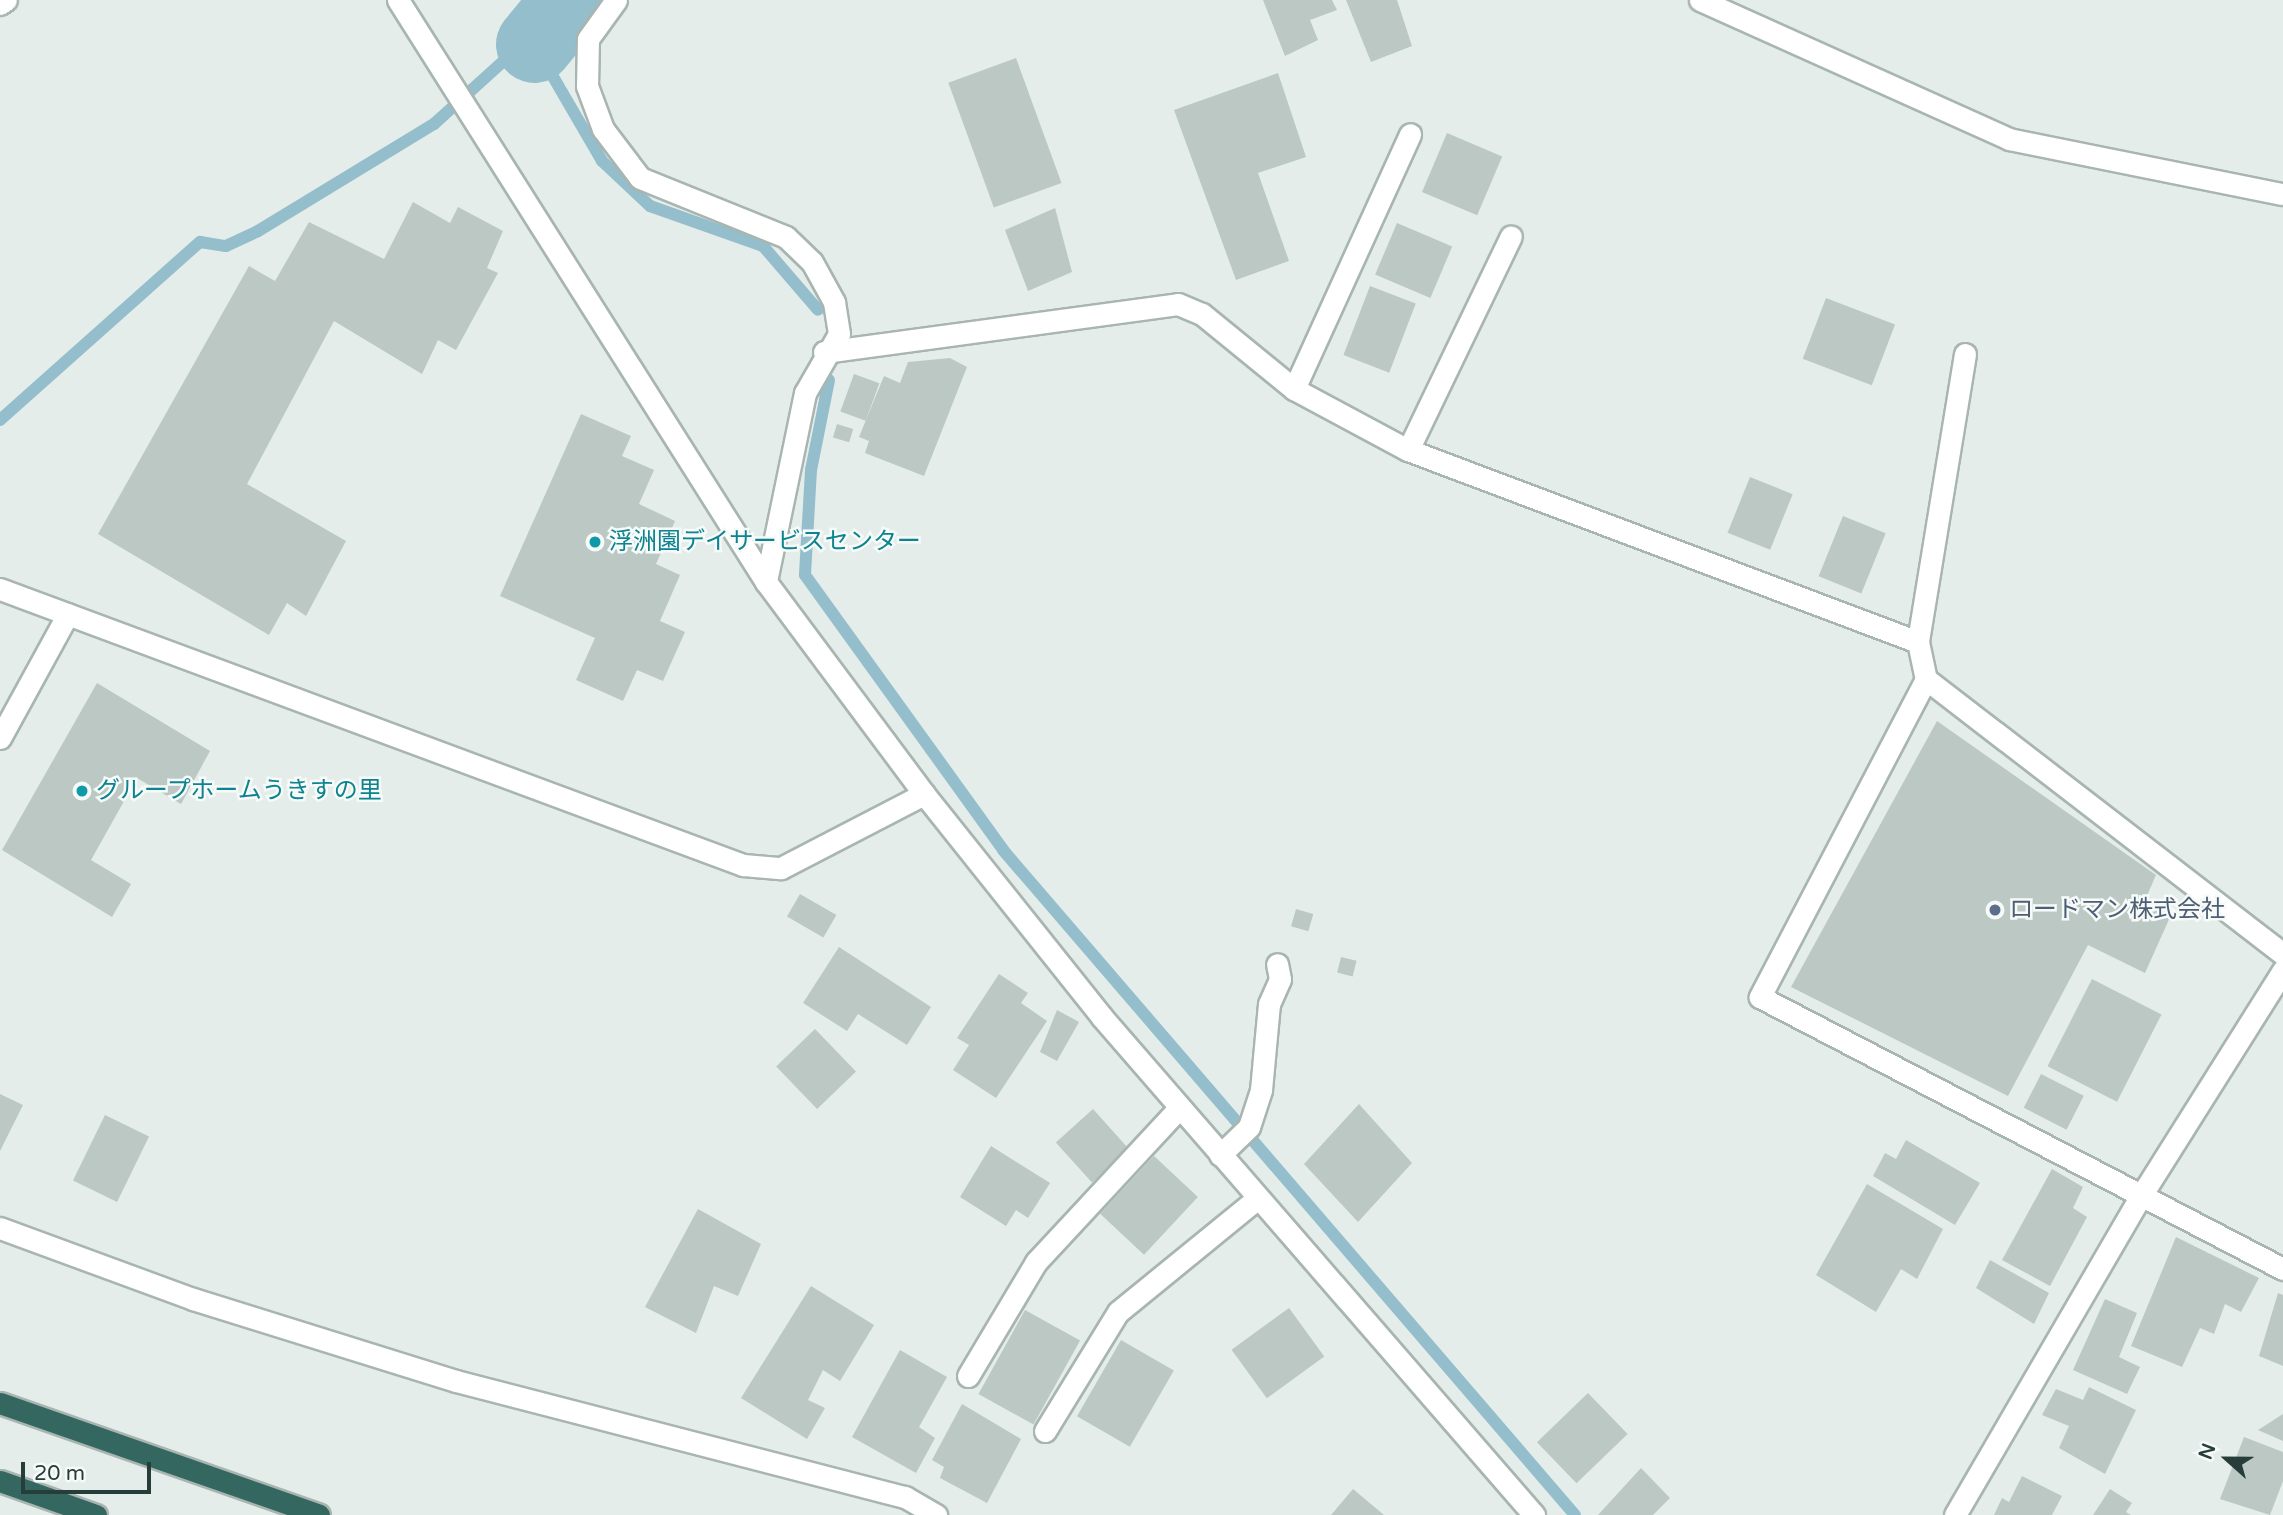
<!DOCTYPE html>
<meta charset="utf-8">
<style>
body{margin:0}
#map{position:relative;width:2283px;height:1515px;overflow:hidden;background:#e5edea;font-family:"Varela Round","Noto Sans JP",sans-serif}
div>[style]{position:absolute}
.stream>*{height:12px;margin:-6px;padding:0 6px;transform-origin:6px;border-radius:6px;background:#94becc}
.river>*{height:77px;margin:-38.5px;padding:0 38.5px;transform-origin:38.5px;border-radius:38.5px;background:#94becc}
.building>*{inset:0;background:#bbc8c4;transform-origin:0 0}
.roads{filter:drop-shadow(2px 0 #a8b5b1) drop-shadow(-2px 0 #a8b5b1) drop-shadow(0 2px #a8b5b1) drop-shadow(0 -2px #a8b5b1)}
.minor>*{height:21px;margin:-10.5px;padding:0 10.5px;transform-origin:10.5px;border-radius:10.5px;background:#fff}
.highway>*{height:21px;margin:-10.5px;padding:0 10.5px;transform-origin:10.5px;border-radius:10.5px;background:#356761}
.dots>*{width:19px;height:19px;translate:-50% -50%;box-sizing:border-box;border:4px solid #f6faf8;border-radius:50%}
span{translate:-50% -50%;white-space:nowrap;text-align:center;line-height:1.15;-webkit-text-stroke:5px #f6faf8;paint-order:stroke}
.culture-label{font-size:24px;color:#0d838f}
.left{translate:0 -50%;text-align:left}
.service-label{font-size:24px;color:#4e5e75}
.north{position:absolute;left:2192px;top:1424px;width:70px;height:70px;-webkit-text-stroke:5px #f6faf8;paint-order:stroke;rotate:291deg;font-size:19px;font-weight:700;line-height:28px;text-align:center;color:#263d39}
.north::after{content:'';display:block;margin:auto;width:24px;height:32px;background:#263d39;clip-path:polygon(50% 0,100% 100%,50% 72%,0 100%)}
.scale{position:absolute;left:21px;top:1462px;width:130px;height:32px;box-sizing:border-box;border:4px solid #263d39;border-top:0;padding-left:9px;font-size:21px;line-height:24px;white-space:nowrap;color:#263d39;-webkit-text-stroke:5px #f6faf8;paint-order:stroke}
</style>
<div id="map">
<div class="stream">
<i style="left:829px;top:380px;width:92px;rotate:101.3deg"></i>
<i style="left:811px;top:470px;width:105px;rotate:93.3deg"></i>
<i style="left:805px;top:575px;width:339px;rotate:54.2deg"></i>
<i style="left:1003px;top:850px;width:877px;rotate:49.3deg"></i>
<i style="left:0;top:420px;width:268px;rotate:-41.7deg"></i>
<i style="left:200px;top:242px;width:26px;rotate:9deg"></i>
<i style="left:226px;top:246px;width:35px;rotate:-25deg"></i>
<i style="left:258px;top:231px;width:206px;rotate:-31.3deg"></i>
<i style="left:434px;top:124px;width:100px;rotate:-42.2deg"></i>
<i style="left:508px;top:57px;width:29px;rotate:-27deg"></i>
<i style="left:534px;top:44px;width:135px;rotate:59.8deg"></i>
<i style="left:602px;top:161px;width:66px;rotate:43.2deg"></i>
<i style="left:650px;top:206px;width:120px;rotate:19.5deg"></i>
<i style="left:763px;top:246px;width:84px;rotate:49.3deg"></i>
</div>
<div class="river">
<i style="left:534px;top:44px;width:57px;rotate:-50.7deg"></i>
</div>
<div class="building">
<i style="clip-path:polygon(1263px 0,1332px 0,1337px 10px,1310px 20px,1318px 40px,1285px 56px)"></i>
<i style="clip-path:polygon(1346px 0,1397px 0,1412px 46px,1371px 62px)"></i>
<i style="left:1016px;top:58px;width:133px;height:72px;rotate:70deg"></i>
<i style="clip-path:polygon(1278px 73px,1306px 157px,1258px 173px,1289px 261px,1236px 280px,1174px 110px)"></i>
<i style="left:1447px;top:133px;width:60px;height:64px;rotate:23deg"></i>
<i style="clip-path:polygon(413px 202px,450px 223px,458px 207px,503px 231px,487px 268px,498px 273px,456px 350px,438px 340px,422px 374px,334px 321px,247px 484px,346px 541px,306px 616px,287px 603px,269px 635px,98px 534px,249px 266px,275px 281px,309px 222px,384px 259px)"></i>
<i style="clip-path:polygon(1055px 208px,1072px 272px,1028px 291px,1005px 230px)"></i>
<i style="left:1397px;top:223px;width:60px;height:56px;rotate:23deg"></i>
<i style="left:1370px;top:286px;width:49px;height:74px;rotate:21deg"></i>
<i style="left:1826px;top:298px;width:74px;height:65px;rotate:21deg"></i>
<i style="clip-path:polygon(950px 358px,967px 367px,924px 476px,865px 453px,869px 441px,859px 437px,884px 376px,900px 383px,908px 362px)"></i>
<i style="left:854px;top:374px;width:27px;height:40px;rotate:20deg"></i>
<i style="clip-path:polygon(581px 414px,631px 436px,622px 456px,654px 470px,639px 504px,675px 521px,656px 564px,680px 575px,660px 621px,685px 632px,663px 681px,637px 670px,623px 701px,576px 680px,595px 638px,500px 596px)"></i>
<i style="left:837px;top:424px;width:17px;height:14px;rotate:17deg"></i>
<i style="left:1750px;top:477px;width:46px;height:60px;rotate:22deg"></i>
<i style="left:1843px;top:516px;width:46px;height:65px;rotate:22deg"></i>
<i style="clip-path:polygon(97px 683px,210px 751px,181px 804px,137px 778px,91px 860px,131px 884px,112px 917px,2px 850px)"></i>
<i style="clip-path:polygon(1937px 721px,2156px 875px,2143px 905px,2171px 915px,2145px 973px,2088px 945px,2008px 1096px,1791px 987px)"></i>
<i style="left:800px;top:894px;width:42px;height:26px;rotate:30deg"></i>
<i style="left:1296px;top:909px;width:18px;height:18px;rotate:16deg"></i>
<i style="clip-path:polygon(839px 947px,931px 1007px,907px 1045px,858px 1014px,847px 1031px,803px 1003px)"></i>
<i style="left:1341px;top:957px;width:16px;height:16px;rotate:14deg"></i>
<i style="clip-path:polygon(999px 974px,1028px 993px,1021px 1003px,1047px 1021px,996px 1098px,953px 1070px,969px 1045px,957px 1038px)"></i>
<i style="left:2092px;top:979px;width:78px;height:98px;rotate:27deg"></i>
<i style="clip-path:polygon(1057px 1010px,1079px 1022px,1057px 1061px,1040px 1052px)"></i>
<i style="left:815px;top:1029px;width:59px;height:54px;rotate:46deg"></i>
<i style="left:2041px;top:1074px;width:48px;height:38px;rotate:27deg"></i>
<i style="clip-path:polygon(0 1094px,23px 1105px,0 1151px)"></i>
<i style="clip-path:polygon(1359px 1104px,1412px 1163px,1358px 1222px,1304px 1164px)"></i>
<i style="left:1093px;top:1109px;width:54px;height:50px;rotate:48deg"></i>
<i style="left:105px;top:1115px;width:49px;height:73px;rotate:26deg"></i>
<i style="clip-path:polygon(1906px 1140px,1980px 1183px,1955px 1225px,1873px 1176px,1885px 1153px,1896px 1159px)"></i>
<i style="clip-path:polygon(991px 1146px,1050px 1183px,1028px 1218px,1016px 1210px,1006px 1226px,960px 1197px)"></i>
<i style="left:1154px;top:1156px;width:60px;height:79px;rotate:43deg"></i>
<i style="clip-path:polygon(2052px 1169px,2083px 1187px,2073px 1208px,2087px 1217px,2050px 1286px,2002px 1260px)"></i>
<i style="clip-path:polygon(1867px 1184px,1943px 1229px,1917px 1279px,1901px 1269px,1876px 1312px,1816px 1275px)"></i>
<i style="clip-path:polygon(698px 1209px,761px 1244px,738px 1296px,714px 1286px,696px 1333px,645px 1307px)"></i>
<i style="clip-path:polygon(2176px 1237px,2259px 1278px,2241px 1312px,2225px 1304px,2214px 1334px,2200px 1328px,2182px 1367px,2131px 1346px)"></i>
<i style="clip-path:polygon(1990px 1260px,2049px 1293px,2034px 1324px,1976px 1288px)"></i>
<i style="clip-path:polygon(811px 1286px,874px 1325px,840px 1381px,823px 1370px,808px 1400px,825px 1408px,807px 1439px,741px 1398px)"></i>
<i style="clip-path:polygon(2278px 1293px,2283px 1295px,2283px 1366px,2259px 1356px)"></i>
<i style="clip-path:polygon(2105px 1299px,2137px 1313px,2119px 1357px,2140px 1367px,2127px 1394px,2073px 1370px)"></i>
<i style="left:1289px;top:1308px;width:60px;height:71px;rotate:54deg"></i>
<i style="left:1025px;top:1310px;width:63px;height:96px;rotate:29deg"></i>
<i style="left:1121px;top:1340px;width:61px;height:88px;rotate:30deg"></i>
<i style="clip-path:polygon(900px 1350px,947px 1377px,919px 1427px,935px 1438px,916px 1473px,852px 1437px)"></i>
<i style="clip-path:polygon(2089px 1387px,2136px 1410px,2105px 1474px,2059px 1448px,2069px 1426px,2042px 1415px,2056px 1389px,2083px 1400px)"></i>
<i style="left:1588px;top:1393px;width:57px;height:71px;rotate:46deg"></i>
<i style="clip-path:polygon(962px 1404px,1021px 1439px,987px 1503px,940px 1478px,944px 1467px,932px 1460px)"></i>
<i style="clip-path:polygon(2283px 1414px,2283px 1441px,2258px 1430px)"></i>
<i style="clip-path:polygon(2244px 1437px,2283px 1452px,2283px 1481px,2270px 1515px,2220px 1499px)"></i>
<i style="clip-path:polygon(1641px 1468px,1670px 1498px,1653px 1515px,1598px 1515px)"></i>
<i style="clip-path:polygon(2022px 1476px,2062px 1496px,2052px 1515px,1994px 1515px,2002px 1498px,2009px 1502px)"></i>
<i style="clip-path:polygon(1353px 1489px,1384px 1515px,1331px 1515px)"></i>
<i style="clip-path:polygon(2110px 1489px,2132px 1503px,2126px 1512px,2131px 1515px,2093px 1515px)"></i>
</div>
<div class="roads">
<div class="minor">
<i style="left:398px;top:0;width:689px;rotate:57.69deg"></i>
<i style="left:766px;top:582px;width:264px;rotate:53.3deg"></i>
<i style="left:924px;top:794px;width:284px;rotate:51.4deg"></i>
<i style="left:1101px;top:1016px;width:661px;rotate:49.05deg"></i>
<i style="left:616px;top:0;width:48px;rotate:125.7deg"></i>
<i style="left:588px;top:39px;width:47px;rotate:91.2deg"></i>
<i style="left:587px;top:86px;width:46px;rotate:69.6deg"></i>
<i style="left:603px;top:129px;width:61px;rotate:52.9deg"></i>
<i style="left:640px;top:178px;width:157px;rotate:22deg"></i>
<i style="left:786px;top:237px;width:36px;rotate:44deg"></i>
<i style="left:812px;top:262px;width:46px;rotate:61.2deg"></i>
<i style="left:834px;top:302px;width:32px;rotate:81deg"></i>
<i style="left:839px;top:334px;width:68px;rotate:120deg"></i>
<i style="left:805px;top:393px;width:193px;rotate:101.7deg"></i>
<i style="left:1700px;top:0;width:339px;rotate:24.2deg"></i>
<i style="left:2009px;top:139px;width:279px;rotate:11.4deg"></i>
<i style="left:0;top:4px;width:7px;rotate:-34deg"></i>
<i style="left:824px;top:352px;width:357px;rotate:-7.7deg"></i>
<i style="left:1178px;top:304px;width:26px;rotate:23deg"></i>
<i style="left:1202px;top:314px;width:119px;rotate:39.2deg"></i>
<i style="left:1294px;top:389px;width:129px;rotate:28.2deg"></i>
<i style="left:1408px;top:450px;width:545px;rotate:20.63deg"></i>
<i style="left:1965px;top:354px;width:292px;rotate:99.3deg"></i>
<i style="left:1918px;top:642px;width:38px;rotate:78deg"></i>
<i style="left:1926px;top:679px;width:359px;rotate:117.6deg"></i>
<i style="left:1760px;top:997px;width:590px;rotate:27.48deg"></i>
<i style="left:1294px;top:389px;width:280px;rotate:-65.5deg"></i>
<i style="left:1408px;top:450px;width:237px;rotate:-64.3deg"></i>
<i style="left:0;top:589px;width:793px;rotate:20.38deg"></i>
<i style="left:743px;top:865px;width:38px;rotate:5deg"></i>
<i style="left:781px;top:868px;width:161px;rotate:-27.4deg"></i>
<i style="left:1926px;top:679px;width:451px;rotate:37.6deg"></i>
<i style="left:0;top:738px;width:141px;rotate:-61.3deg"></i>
<i style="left:1220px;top:1155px;width:40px;rotate:-44deg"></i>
<i style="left:1249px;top:1127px;width:39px;rotate:-72deg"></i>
<i style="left:1261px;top:1090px;width:86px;rotate:-84.7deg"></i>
<i style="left:1269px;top:1004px;width:27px;rotate:-66deg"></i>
<i style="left:1280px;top:979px;width:15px;rotate:-101deg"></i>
<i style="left:0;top:1228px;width:206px;rotate:20.2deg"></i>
<i style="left:193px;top:1299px;width:275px;rotate:17.3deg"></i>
<i style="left:456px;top:1381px;width:464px;rotate:14.5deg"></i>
<i style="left:905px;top:1497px;width:36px;rotate:30deg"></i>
<i style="left:968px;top:1376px;width:133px;rotate:-59.2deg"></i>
<i style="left:1036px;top:1262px;width:210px;rotate:-47.1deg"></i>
<i style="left:1045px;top:1431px;width:140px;rotate:-58.5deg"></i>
<i style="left:1118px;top:1312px;width:181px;rotate:-39.2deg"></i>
<i style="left:1955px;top:1515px;width:366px;rotate:-59.8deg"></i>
<i style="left:2139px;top:1199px;width:271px;rotate:-57.8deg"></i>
</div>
<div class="highway">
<i style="left:0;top:1403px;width:338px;rotate:19.3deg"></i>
<i style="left:0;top:1481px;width:102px;rotate:19.5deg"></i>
</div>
</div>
<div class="dots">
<i style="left:595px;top:542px;background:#0f9aa8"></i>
<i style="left:82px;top:791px;background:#0f9aa8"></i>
<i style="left:1995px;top:910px;background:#5c6f8a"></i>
</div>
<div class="culture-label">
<span class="left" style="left:609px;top:542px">浮洲園デイサービスセンター</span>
<span class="left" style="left:96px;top:791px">グループホームうきすの里</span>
</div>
<div class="service-label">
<span class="left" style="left:2009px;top:910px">ロードマン株式会社</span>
</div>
<div class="north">N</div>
<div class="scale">20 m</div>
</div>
